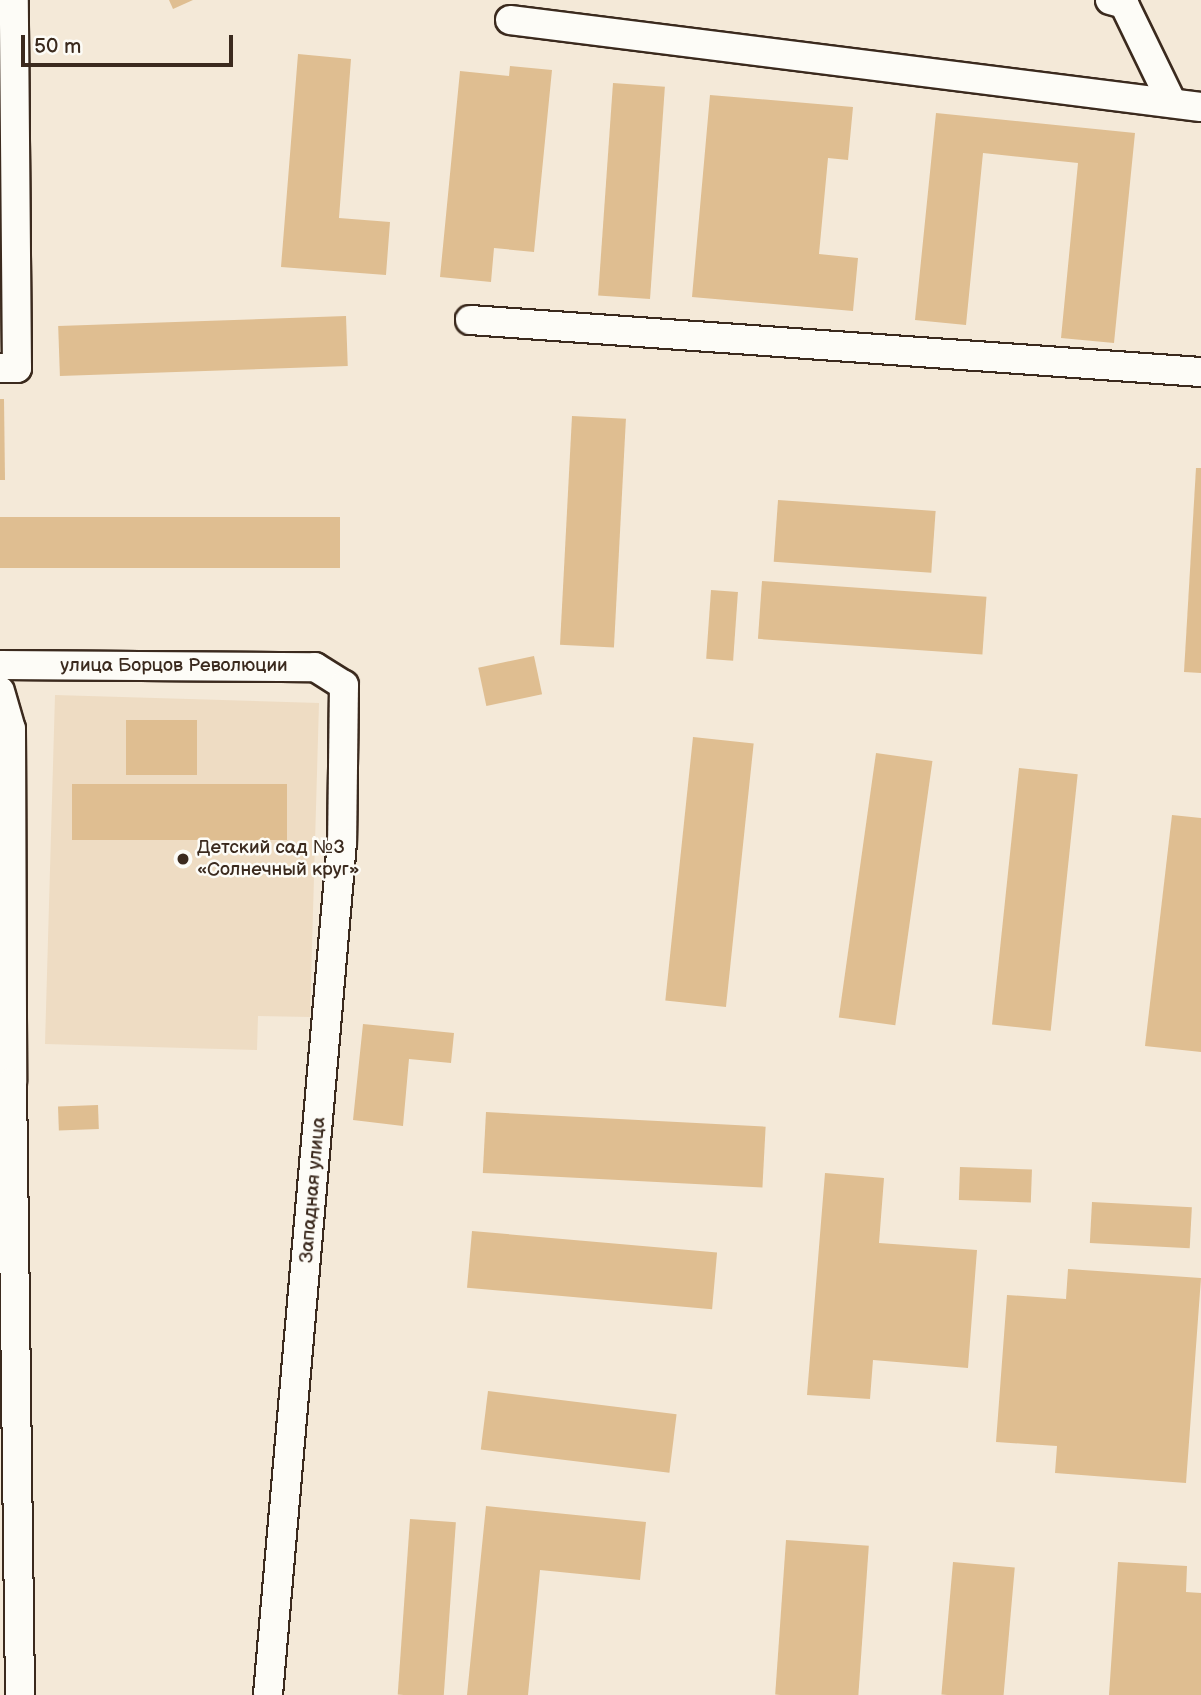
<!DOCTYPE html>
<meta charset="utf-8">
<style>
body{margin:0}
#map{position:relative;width:1201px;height:1695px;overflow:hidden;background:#f4e9d8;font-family:"Balsamiq Sans",sans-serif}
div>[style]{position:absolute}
.built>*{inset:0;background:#eedcc3}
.building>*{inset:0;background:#dfbe91;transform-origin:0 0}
.roads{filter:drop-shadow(2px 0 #3b2a1e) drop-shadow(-2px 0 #3b2a1e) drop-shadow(0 2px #3b2a1e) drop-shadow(0 -2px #3b2a1e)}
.minor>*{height:28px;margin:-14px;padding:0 14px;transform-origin:14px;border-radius:14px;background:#fdfcf7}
.dots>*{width:19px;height:19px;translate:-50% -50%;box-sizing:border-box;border:4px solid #fdfcf7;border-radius:50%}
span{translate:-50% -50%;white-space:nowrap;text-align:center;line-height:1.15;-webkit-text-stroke:5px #fdfcf7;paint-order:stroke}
.street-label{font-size:19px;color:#3b2a1e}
.poi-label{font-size:19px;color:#3b2a1e}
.left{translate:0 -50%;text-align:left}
.scale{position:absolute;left:21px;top:35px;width:212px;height:32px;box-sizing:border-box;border:4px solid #3b2a1e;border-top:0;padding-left:9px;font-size:21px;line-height:24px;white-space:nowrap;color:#3b2a1e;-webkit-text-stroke:5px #fdfcf7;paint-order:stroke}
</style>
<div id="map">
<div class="built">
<i style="clip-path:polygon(55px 695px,319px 703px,310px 1017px,258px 1016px,257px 1050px,45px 1044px)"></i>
</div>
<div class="building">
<i style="clip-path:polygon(169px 0,193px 0,173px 9px)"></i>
<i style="clip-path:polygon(298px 54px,351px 59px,339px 218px,390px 222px,386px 275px,281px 267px)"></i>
<i style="clip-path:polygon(510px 66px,552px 70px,534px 252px,494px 248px,491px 282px,440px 277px,460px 71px,509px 76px)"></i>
<i style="left:613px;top:83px;width:52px;height:213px;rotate:4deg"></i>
<i style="clip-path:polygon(710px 95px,853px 107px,848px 160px,828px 158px,819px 254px,858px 258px,853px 311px,692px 297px)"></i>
<i style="clip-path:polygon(936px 113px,1135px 133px,1114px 343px,1061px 338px,1078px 163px,983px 153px,966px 325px,915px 320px)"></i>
<i style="left:346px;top:316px;width:50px;height:288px;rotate:88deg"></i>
<i style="clip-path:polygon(0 399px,4px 399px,5px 480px,0 480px)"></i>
<i style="left:572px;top:416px;width:54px;height:229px;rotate:3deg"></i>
<i style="clip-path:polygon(1196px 468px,1201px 468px,1201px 673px,1184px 672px)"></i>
<i style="left:778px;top:500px;width:158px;height:62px;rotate:4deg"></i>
<i style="left:340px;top:517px;width:51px;height:340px;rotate:90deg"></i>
<i style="left:762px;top:581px;width:225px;height:58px;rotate:4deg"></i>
<i style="left:711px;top:590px;width:27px;height:69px;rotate:4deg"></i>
<i style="left:534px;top:656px;width:39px;height:57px;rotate:78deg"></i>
<i style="left:126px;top:720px;width:71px;height:55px"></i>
<i style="left:693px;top:737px;width:61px;height:265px;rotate:6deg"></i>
<i style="left:876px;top:753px;width:57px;height:267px;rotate:8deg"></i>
<i style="left:1019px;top:768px;width:59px;height:258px;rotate:6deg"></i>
<i style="left:72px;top:784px;width:215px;height:56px"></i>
<i style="clip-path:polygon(1172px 815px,1201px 818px,1201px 1052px,1145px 1046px)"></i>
<i style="clip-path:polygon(363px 1024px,454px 1033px,451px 1063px,409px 1059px,403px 1126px,353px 1120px)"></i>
<i style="left:98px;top:1105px;width:24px;height:40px;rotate:88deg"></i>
<i style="left:486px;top:1112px;width:280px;height:61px;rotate:3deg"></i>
<i style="left:960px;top:1167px;width:72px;height:33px;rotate:2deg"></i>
<i style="clip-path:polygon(825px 1173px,884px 1178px,879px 1243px,977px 1250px,968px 1368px,873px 1360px,870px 1399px,807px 1395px)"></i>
<i style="left:1092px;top:1202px;width:100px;height:41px;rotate:3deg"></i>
<i style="left:472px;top:1231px;width:246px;height:57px;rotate:5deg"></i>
<i style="clip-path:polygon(1068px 1269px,1201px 1278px,1186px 1483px,1055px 1473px,1057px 1446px,996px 1442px,1007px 1295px,1066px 1299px)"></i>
<i style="left:488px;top:1391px;width:190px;height:59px;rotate:7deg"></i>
<i style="clip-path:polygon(486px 1506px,646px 1522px,640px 1580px,540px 1570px,528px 1695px,467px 1695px)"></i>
<i style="left:410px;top:1519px;width:46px;height:176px;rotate:4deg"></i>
<i style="left:786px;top:1540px;width:83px;height:155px;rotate:4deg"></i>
<i style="left:953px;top:1562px;width:62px;height:133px;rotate:5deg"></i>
<i style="clip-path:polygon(1118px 1562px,1187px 1566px,1186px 1592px,1201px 1593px,1201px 1695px,1109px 1695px)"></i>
</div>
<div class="roads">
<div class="minor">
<i style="left:1110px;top:0;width:15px;rotate:16deg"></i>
<i style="left:1124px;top:4px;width:108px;rotate:64.1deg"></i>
<i style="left:510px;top:20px;width:696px;rotate:7.18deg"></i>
<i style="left:470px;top:320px;width:733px;rotate:4.07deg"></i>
<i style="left:0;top:368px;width:17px"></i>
<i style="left:17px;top:368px;width:368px;rotate:-90.5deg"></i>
<i style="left:0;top:665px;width:315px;rotate:0.4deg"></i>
<i style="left:315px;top:667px;width:34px;rotate:32deg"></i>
<i style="left:344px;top:685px;width:157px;rotate:90.7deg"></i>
<i style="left:342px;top:842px;width:856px;rotate:94.96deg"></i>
<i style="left:0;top:691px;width:40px;rotate:74deg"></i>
<i style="left:11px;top:729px;width:353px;rotate:89.8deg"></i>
<i style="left:0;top:1081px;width:12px;rotate:5deg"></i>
<i style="left:12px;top:1082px;width:613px;rotate:89.25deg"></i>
</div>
</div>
<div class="dots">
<i style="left:183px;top:859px;background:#3b2a1e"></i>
</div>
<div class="street-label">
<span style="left:174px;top:666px">улица Борцов Революции</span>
<span style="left:313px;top:1190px;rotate:-85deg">Западная улица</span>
</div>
<div class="poi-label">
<span class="left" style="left:197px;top:859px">Детский сад №3<br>«Солнечный круг»</span>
</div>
<div class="scale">50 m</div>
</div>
